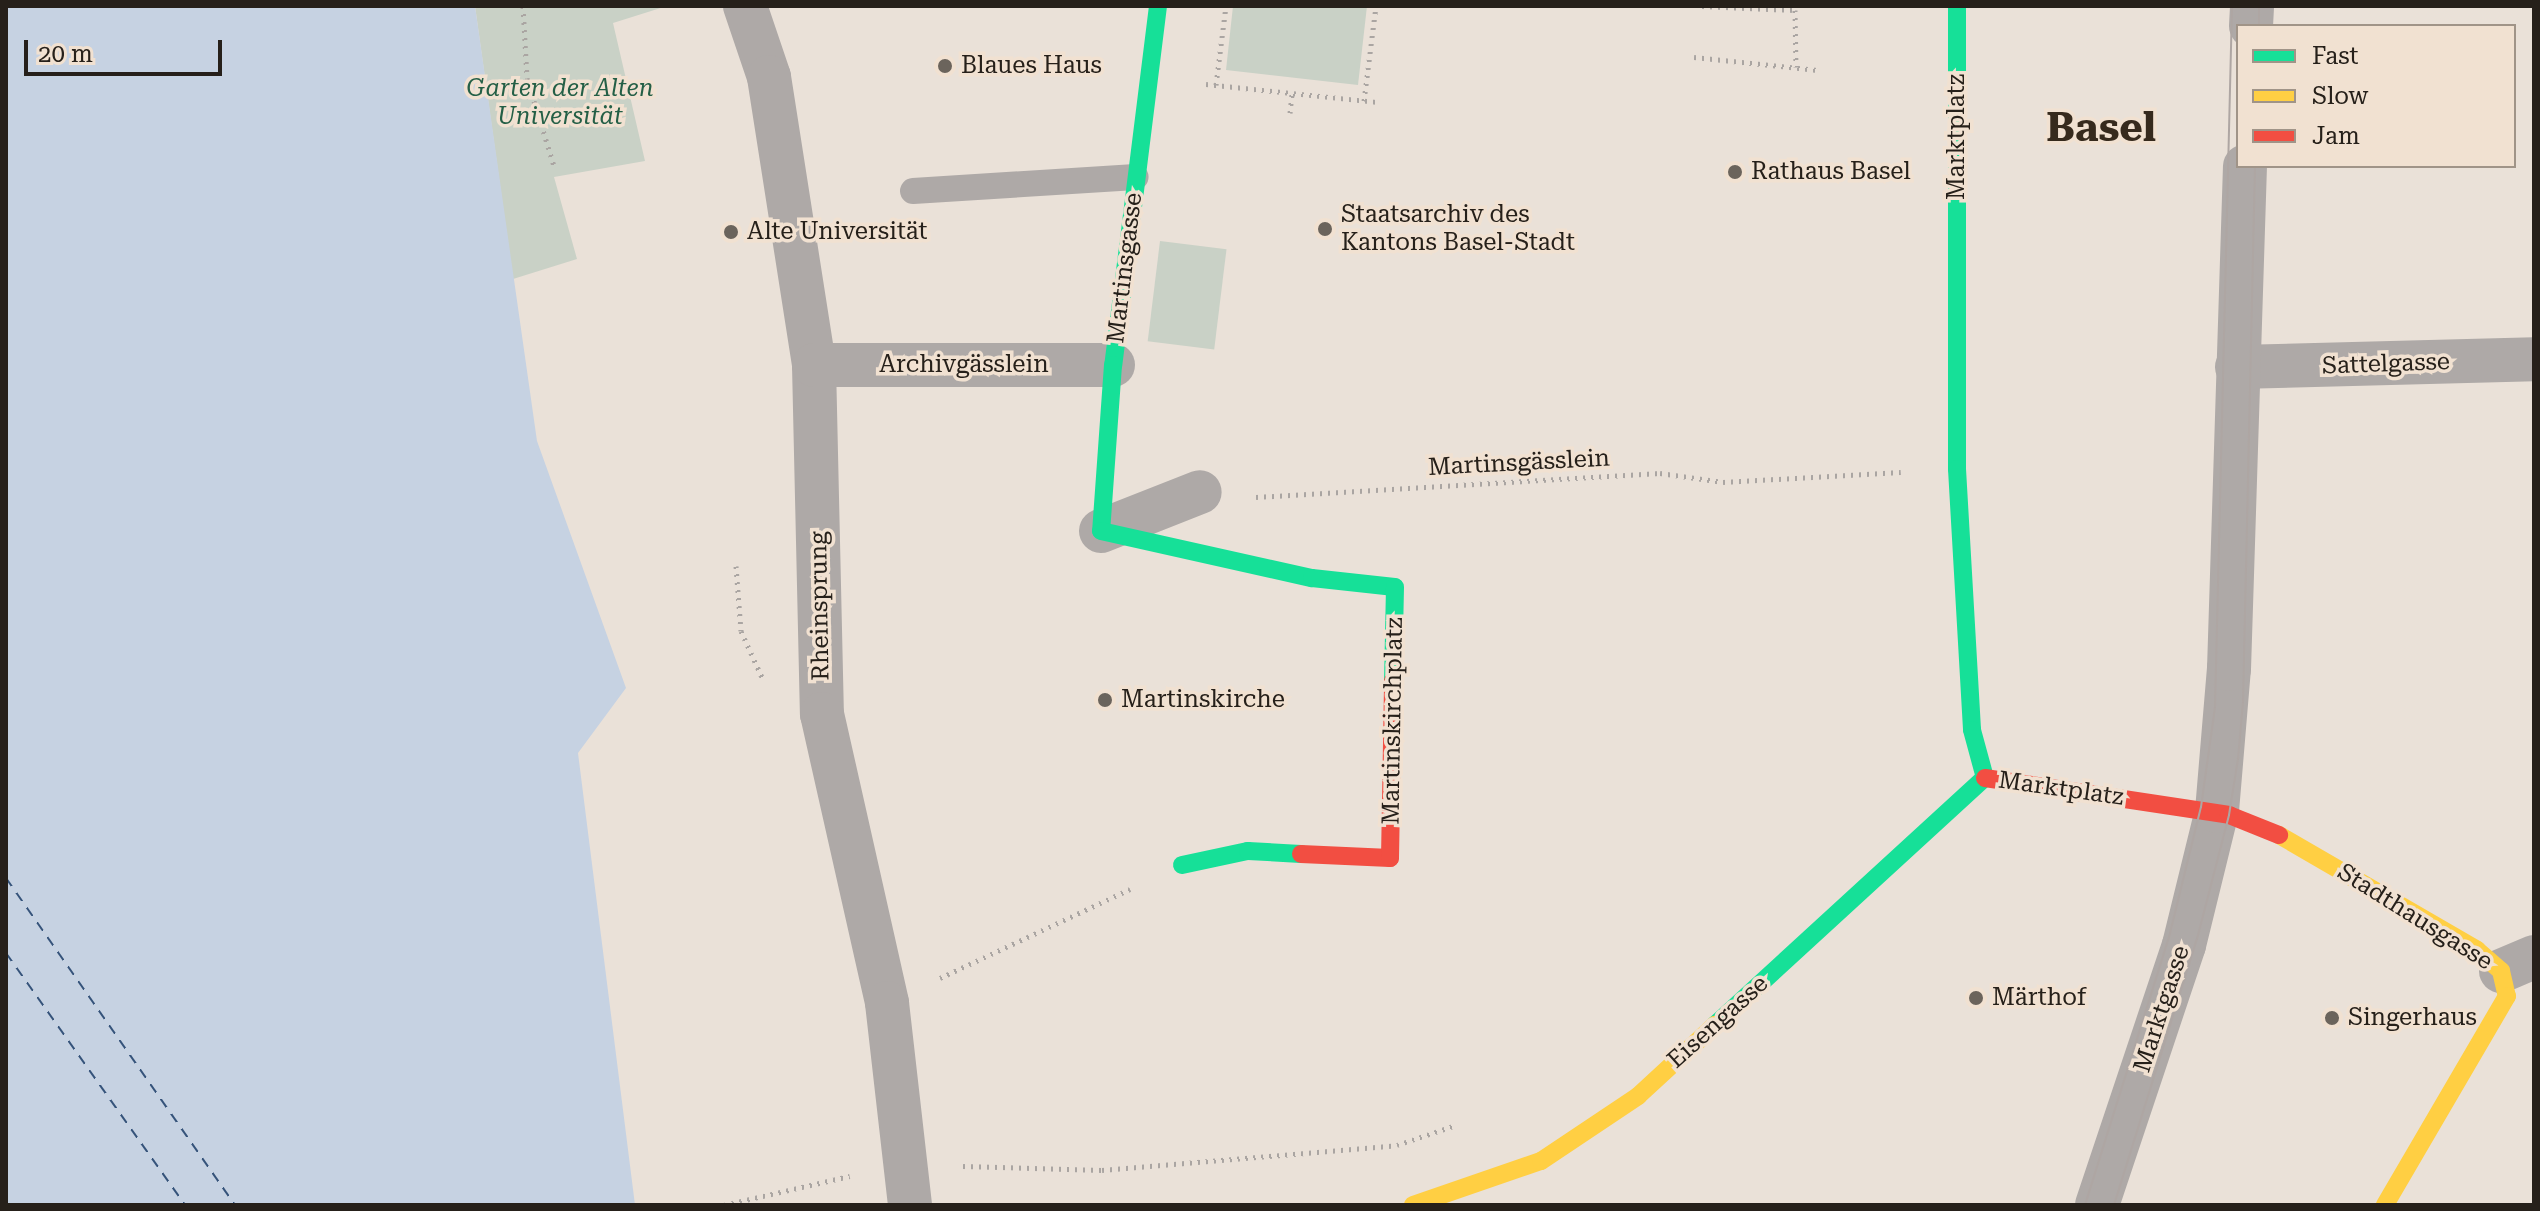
<!DOCTYPE html>
<meta charset="utf-8">
<style>
body{margin:0}
#map{position:relative;width:2540px;height:1211px;overflow:hidden;background:#eae1d8;font-family:"Roboto Serif",serif}
div>[style]{position:absolute}
.green>*{inset:0;background:#c9d1c6;transform-origin:0 0}
.water>*{inset:0;background:#c6d2e2}
.ferry>*{height:2px;margin-top:-1px;transform-origin:0;background:repeating-linear-gradient(90deg,#35537a 0 10px,transparent 0 18px)}
.path>*{height:5px;margin-top:-2.5px;transform-origin:0;background:repeating-linear-gradient(90deg,#aaa5a2 0 2px,transparent 0 8px)}
.lane>*{height:26px;margin:-13px;padding:0 13px;transform-origin:13px;border-radius:13px;background:#aea9a7}
.street>*{height:44px;margin:-22px;padding:0 22px;transform-origin:22px;border-radius:22px;background:#aea9a7}
.fast>*{height:18px;margin:-9px;padding:0 9px;transform-origin:9px;border-radius:9px;background:#16e098}
.slow>*{height:18px;margin:-9px;padding:0 9px;transform-origin:9px;border-radius:9px;background:#ffcf43}
.jam>*{height:18px;margin:-9px;padding:0 9px;transform-origin:9px;border-radius:9px;background:#f24e42}
.tram>*{height:2px;margin:-1px;padding:0 1px;transform-origin:1px;border-radius:1px;background:#aea6a3}
.dots>*{width:22px;height:22px;translate:-50% -50%;box-sizing:border-box;border:4px solid #f1e1d1;border-radius:50%}
span{translate:-50% -50%;white-space:nowrap;text-align:center;line-height:1.15;-webkit-text-stroke:7px #f1e1d1;paint-order:stroke}
.poi-label{font-size:24px;color:#26201a}
.left{translate:0 -50%;text-align:left}
.park-label{font-size:24px;color:#245f46;font-style:italic}
.street-label{font-size:24px;color:#26201a}
.town-label{font-size:40px;color:#362a1d;font-weight:700}
.frame{position:absolute;inset:0;border:8px solid #26201a;pointer-events:none}
.legend{position:absolute;left:2236px;top:24px;width:280px;height:144px;box-sizing:border-box;background:#f1e1d1;border:2px solid #a09488;margin:0;padding:10px 14px;list-style:none;font-size:24px;color:#26201a}
.legend li{display:flex;align-items:center;gap:16px;height:40px}
.legend b{width:40px;border:2px solid #a09488}
.scale{position:absolute;left:24px;top:40px;width:198px;height:36px;box-sizing:border-box;border:4px solid #26201a;border-top:0;padding-left:10px;font-size:24px;line-height:28px;white-space:nowrap;color:#26201a;-webkit-text-stroke:6px #f1e1d1;paint-order:stroke}
</style>
<div id="map">
<div class="green">
<i style="clip-path:polygon(475px 6px,667px 6px,613px 23px,645px 161px,554px 177px,577px 259px,513px 279px)"></i>
<i style="clip-path:polygon(1233px 6px,1367px 6px,1358px 85px,1226px 70px)"></i>
<i style="left:1160px;top:241px;width:67px;height:101px;rotate:7deg"></i>
</div>
<div class="water">
<i style="clip-path:polygon(6px 6px,475px 6px,537px 441px,626px 688px,578px 753px,635px 1205px,6px 1205px)"></i>
</div>
<div class="ferry">
<i style="left:6px;top:878px;width:399px;rotate:55deg"></i>
<i style="left:6px;top:953px;width:309px;rotate:54.6deg"></i>
</div>
<div class="path">
<i style="left:523px;top:6px;width:72px;rotate:86.8deg"></i>
<i style="left:527px;top:78px;width:92px;rotate:72.9deg"></i>
<i style="left:1702px;top:6px;width:93px;rotate:2.5deg"></i>
<i style="left:1795px;top:10px;width:57px;rotate:89deg"></i>
<i style="left:1694px;top:57px;width:124px;rotate:6deg"></i>
<i style="left:1206px;top:84px;width:171px;rotate:6deg"></i>
<i style="left:1216px;top:85px;width:80px;rotate:-82.8deg"></i>
<i style="left:1364px;top:101px;width:96px;rotate:-82.8deg"></i>
<i style="left:1290px;top:113px;width:20px;rotate:-84deg"></i>
<i style="left:1256px;top:497px;width:405px;rotate:-3.4deg"></i>
<i style="left:1660px;top:473px;width:64px;rotate:8.1deg"></i>
<i style="left:1723px;top:482px;width:178px;rotate:-3.2deg"></i>
<i style="left:736px;top:566px;width:65px;rotate:85.6deg"></i>
<i style="left:741px;top:631px;width:51px;rotate:65.5deg"></i>
<i style="left:940px;top:978px;width:210px;rotate:-25.1deg"></i>
<i style="left:963px;top:1166px;width:139px;rotate:1.6deg"></i>
<i style="left:1102px;top:1170px;width:296px;rotate:-4.8deg"></i>
<i style="left:1397px;top:1145px;width:59px;rotate:-18.7deg"></i>
<i style="left:724px;top:1205px;width:129px;rotate:-13deg"></i>
</div>
<div class="lane">
<i style="left:913px;top:191px;width:223px;rotate:-3.6deg"></i>
</div>
<div class="street">
<i style="left:745px;top:6px;width:75px;rotate:71.3deg"></i>
<i style="left:769px;top:77px;width:291px;rotate:81.1deg"></i>
<i style="left:814px;top:365px;width:349px;rotate:88.7deg"></i>
<i style="left:822px;top:714px;width:296px;rotate:77.3deg"></i>
<i style="left:887px;top:1003px;width:203px;rotate:83.5deg"></i>
<i style="left:2251px;top:26px;width:20px;rotate:-87deg"></i>
<i style="left:814px;top:365px;width:299px"></i>
<i style="left:2237px;top:367px;width:297px;rotate:-1.5deg"></i>
<i style="left:1101px;top:531px;width:106px;rotate:-21.5deg"></i>
<i style="left:2501px;top:971px;width:36px;rotate:-23deg"></i>
<i style="left:2097px;top:1205px;width:274px;rotate:-71.5deg"></i>
<i style="left:2184px;top:945px;width:138px;rotate:-76.2deg"></i>
<i style="left:2217px;top:811px;width:143px;rotate:-85.2deg"></i>
<i style="left:2229px;top:669px;width:503px;rotate:-88.18deg"></i>
</div>
<div class="fast">
<i style="left:1158px;top:6px;width:362px;rotate:97.1deg"></i>
<i style="left:1113px;top:365px;width:166px;rotate:94.1deg"></i>
<i style="left:1101px;top:531px;width:216px;rotate:12.6deg"></i>
<i style="left:1312px;top:578px;width:83px;rotate:6.2deg"></i>
<i style="left:1395px;top:587px;width:93px;rotate:91.2deg"></i>
<i style="left:1957px;top:6px;width:463px;rotate:90deg"></i>
<i style="left:1957px;top:469px;width:261px;rotate:86.7deg"></i>
<i style="left:1972px;top:730px;width:50px;rotate:74.8deg"></i>
<i style="left:1182px;top:865px;width:67px;rotate:-12deg"></i>
<i style="left:1248px;top:851px;width:53px;rotate:3.2deg"></i>
<i style="left:1715px;top:1025px;width:366px;rotate:-42.5deg"></i>
</div>
<div class="slow">
<i style="left:2279px;top:835px;width:229px;rotate:30.1deg"></i>
<i style="left:2477px;top:950px;width:32px;rotate:41deg"></i>
<i style="left:2501px;top:971px;width:26px;rotate:77deg"></i>
<i style="left:2507px;top:996px;width:242px;rotate:120.3deg"></i>
<i style="left:1413px;top:1205px;width:135px;rotate:-19deg"></i>
<i style="left:1541px;top:1161px;width:117px;rotate:-33.8deg"></i>
<i style="left:1638px;top:1096px;width:105px;rotate:-42.7deg"></i>
</div>
<div class="jam">
<i style="left:1985px;top:778px;width:247px;rotate:8.6deg"></i>
<i style="left:2229px;top:815px;width:54px;rotate:21.8deg"></i>
<i style="left:1301px;top:854px;width:89px;rotate:2.6deg"></i>
<i style="left:1390px;top:858px;width:178px;rotate:-89deg"></i>
</div>
<div class="tram">
<i style="left:2259px;top:26px;width:20px;rotate:-90deg"></i>
<i style="left:2085px;top:1205px;width:285px;rotate:-72.6deg"></i>
<i style="left:2170px;top:933px;width:130px;rotate:-76.2deg"></i>
<i style="left:2201px;top:807px;width:101px;rotate:-82deg"></i>
<i style="left:2215px;top:707px;width:701px;rotate:-88.61deg"></i>
<i style="left:2114px;top:1205px;width:279px;rotate:-72.7deg"></i>
<i style="left:2197px;top:939px;width:128px;rotate:-75.5deg"></i>
<i style="left:2229px;top:815px;width:57px;rotate:-80.9deg"></i>
<i style="left:2238px;top:759px;width:57px;rotate:-85deg"></i>
<i style="left:2243px;top:702px;width:536px;rotate:-88.72deg"></i>
</div>
<div class="dots">
<i style="left:945px;top:66px;background:#6b645c"></i>
<i style="left:1735px;top:172px;background:#6b645c"></i>
<i style="left:1325px;top:229px;background:#6b645c"></i>
<i style="left:731px;top:232px;background:#6b645c"></i>
<i style="left:1105px;top:700px;background:#6b645c"></i>
<i style="left:1976px;top:998px;background:#6b645c"></i>
<i style="left:2332px;top:1018px;background:#6b645c"></i>
</div>
<div class="poi-label">
<span class="left" style="left:961px;top:66px">Blaues Haus</span>
<span class="left" style="left:1751px;top:172px">Rathaus Basel</span>
<span class="left" style="left:1341px;top:229px">Staatsarchiv des<br>Kantons Basel-Stadt</span>
<span class="left" style="left:747px;top:232px">Alte Universität</span>
<span class="left" style="left:1121px;top:700px">Martinskirche</span>
<span class="left" style="left:1992px;top:998px">Märthof</span>
<span class="left" style="left:2348px;top:1018px">Singerhaus</span>
</div>
<div class="park-label">
<span style="left:560px;top:103px">Garten der Alten<br>Universität</span>
</div>
<div class="street-label">
<span style="left:1957px;top:137px;rotate:-90deg">Marktplatz</span>
<span style="left:1125px;top:268px;rotate:-83deg">Martinsgasse</span>
<span style="left:2386px;top:364px;rotate:-2deg">Sattelgasse</span>
<span style="left:964px;top:365px">Archivgässlein</span>
<span style="left:1519px;top:463px;rotate:-3deg">Martinsgässlein</span>
<span style="left:820px;top:606px;rotate:-91deg">Rheinsprung</span>
<span style="left:1393px;top:721px;rotate:-89deg">Martinskirchplatz</span>
<span style="left:2061px;top:789px;rotate:8deg">Marktplatz</span>
<span style="left:2415px;top:917px;rotate:32deg">Stadthausgasse</span>
<span style="left:2162px;top:1009px;rotate:-72deg">Marktgasse</span>
<span style="left:1718px;top:1022px;rotate:-42deg">Eisengasse</span>
</div>
<div class="town-label">
<span style="left:2101px;top:128px">Basel</span>
</div>
<div class="frame"></div>
<ul class="legend">
<li><b style="height:10px;background:#16e098"></b>Fast</li>
<li><b style="height:10px;background:#ffcf43"></b>Slow</li>
<li><b style="height:10px;background:#f24e42"></b>Jam</li>
</ul>
<div class="scale">20 m</div>
</div>
